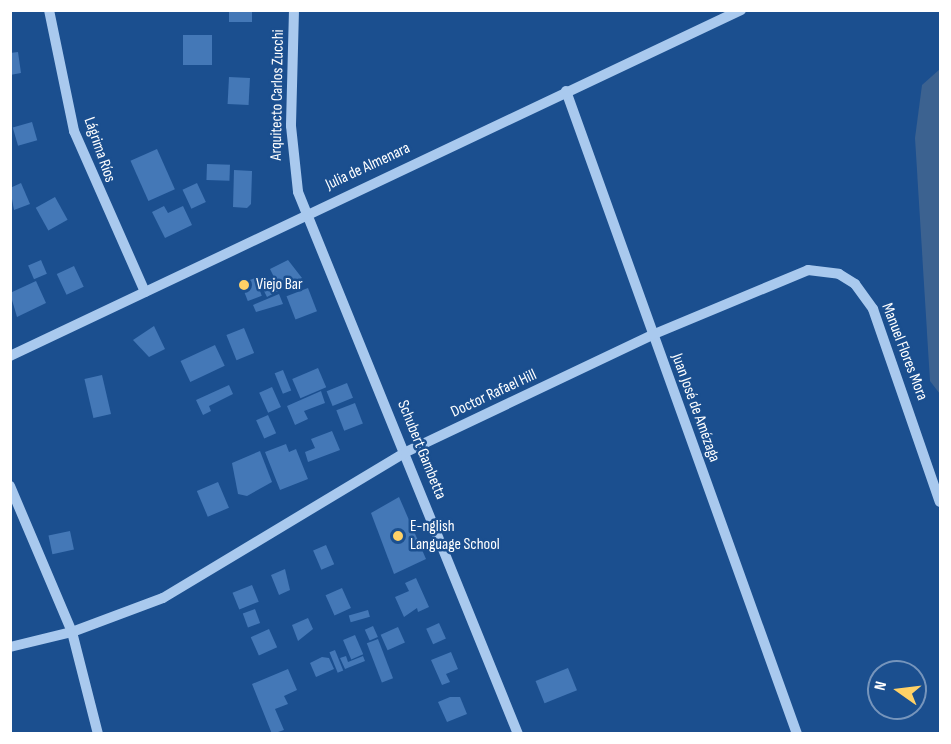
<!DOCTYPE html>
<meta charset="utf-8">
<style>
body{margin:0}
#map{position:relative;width:951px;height:744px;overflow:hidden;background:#1b4f8f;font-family:"Sofia Sans Condensed",sans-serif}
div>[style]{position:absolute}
.water>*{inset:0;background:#3c6290}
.building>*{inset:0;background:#4478b7;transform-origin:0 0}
.minor>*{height:10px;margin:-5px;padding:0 5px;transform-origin:5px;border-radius:5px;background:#a9c9ee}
.dots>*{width:16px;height:16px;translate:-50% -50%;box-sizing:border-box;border:3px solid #1b4f8f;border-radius:50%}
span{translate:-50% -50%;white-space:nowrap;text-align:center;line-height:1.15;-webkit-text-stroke:5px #1b4f8f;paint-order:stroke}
.street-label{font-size:16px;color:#fff}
.poi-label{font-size:16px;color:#fff}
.left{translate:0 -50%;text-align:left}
.frame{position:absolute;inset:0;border:12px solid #fff;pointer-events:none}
.north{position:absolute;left:867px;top:660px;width:60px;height:60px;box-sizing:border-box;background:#1b4f8f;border:2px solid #7695bc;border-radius:50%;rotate:284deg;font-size:16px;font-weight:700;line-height:24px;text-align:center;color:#fff}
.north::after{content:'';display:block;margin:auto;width:21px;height:27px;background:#ffd166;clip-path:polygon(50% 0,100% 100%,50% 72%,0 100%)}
</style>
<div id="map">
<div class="water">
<i style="clip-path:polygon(940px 69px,940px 394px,930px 381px,915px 138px,922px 85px)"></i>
</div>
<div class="building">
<i style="left:229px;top:10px;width:23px;height:12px"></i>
<i style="left:183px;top:35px;width:29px;height:30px"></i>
<i style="clip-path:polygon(18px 52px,21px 73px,10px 75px,10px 53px)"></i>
<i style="left:229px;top:77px;width:21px;height:27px;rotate:3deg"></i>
<i style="left:32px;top:122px;width:19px;height:20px;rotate:74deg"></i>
<i style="left:157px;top:149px;width:44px;height:29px;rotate:66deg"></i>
<i style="left:207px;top:164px;width:23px;height:16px;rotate:2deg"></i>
<i style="clip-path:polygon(234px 170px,252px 171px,251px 204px,247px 208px,233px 207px)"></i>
<i style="clip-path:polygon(21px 183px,30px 204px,14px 210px,10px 188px)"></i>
<i style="left:197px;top:183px;width:21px;height:16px;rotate:65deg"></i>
<i style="left:55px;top:197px;width:26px;height:22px;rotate:61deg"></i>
<i style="clip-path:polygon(164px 206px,168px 213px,183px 206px,192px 225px,165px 238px,152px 212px)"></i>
<i style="left:41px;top:260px;width:15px;height:14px;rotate:67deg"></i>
<i style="clip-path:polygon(288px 260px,302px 278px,267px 297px,260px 283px,274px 277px,270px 269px)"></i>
<i style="left:74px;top:266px;width:23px;height:19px;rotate:65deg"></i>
<i style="left:255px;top:278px;width:19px;height:15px;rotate:69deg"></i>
<i style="clip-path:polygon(36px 281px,46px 303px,17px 317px,10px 293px)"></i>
<i style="left:308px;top:288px;width:25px;height:23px;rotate:69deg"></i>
<i style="clip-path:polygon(279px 294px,283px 304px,256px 312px,253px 305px)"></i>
<i style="clip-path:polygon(154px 326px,165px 349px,149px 357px,133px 340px)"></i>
<i style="left:244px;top:328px;width:27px;height:19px;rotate:68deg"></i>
<i style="left:215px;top:345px;width:23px;height:38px;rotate:65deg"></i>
<i style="left:318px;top:368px;width:21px;height:28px;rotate:67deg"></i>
<i style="left:283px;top:370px;width:22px;height:9px;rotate:68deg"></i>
<i style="left:102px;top:375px;width:40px;height:18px;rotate:77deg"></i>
<i style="left:347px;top:383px;width:16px;height:22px;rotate:68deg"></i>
<i style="clip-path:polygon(229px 385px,233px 394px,209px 406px,211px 411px,203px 415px,196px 400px)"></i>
<i style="left:272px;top:387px;width:22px;height:14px;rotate:66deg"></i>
<i style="clip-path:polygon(321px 391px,325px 403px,304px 411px,308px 419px,295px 425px,287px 406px)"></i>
<i style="left:355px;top:403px;width:22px;height:20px;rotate:69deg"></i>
<i style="left:268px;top:415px;width:20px;height:13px;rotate:66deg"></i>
<i style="clip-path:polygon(332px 431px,340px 450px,308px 462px,305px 452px,315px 448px,311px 439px)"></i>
<i style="clip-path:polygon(286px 444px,289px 452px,296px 449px,308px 479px,280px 490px,265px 452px)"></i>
<i style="clip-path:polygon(260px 451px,272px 482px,247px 496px,238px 494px,232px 463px)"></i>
<i style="left:218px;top:482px;width:28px;height:23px;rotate:67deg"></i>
<i style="clip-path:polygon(399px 497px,426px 559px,394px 574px,371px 513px)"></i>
<i style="left:70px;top:531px;width:19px;height:22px;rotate:78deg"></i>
<i style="left:326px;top:545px;width:21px;height:14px;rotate:67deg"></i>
<i style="clip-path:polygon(285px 569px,290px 590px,279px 595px,271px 575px)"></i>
<i style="clip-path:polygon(416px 578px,429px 607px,418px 612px,417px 608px,404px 617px,395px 597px,409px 591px,405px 583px)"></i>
<i style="left:252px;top:585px;width:18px;height:21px;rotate:68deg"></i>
<i style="left:342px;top:588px;width:22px;height:18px;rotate:66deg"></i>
<i style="left:255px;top:609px;width:15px;height:13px;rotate:70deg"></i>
<i style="left:368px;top:610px;width:7px;height:20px;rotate:74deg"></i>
<i style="clip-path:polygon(308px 618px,313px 629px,298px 641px,292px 625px)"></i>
<i style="left:439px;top:623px;width:17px;height:14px;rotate:66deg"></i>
<i style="left:373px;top:626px;width:12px;height:9px;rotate:66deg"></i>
<i style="left:398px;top:627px;width:17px;height:19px;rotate:66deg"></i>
<i style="left:269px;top:629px;width:20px;height:20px;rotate:66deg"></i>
<i style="left:355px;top:635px;width:21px;height:13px;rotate:67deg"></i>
<i style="left:378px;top:639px;width:42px;height:12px;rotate:69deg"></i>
<i style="left:335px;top:650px;width:22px;height:6px;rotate:68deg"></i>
<i style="clip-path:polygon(451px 652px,458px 669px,446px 674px,450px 682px,442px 685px,431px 660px)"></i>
<i style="clip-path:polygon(346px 656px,348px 662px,363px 656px,365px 661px,345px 669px,340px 658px)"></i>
<i style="clip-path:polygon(322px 657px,329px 658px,334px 669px,316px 677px,310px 663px)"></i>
<i style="left:568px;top:668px;width:24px;height:35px;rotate:68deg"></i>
<i style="clip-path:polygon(288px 669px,297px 690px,284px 696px,288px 704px,275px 709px,284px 730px,272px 734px,252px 684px)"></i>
<i style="clip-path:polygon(450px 697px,460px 697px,467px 714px,447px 722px,438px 702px)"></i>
</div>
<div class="minor">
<i style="left:49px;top:10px;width:124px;rotate:78.3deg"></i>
<i style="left:74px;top:131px;width:176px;rotate:66.2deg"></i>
<i style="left:294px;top:10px;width:116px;rotate:91.5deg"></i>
<i style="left:291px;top:126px;width:66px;rotate:83.9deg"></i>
<i style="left:298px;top:192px;width:585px;rotate:67.91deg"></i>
<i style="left:566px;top:91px;width:683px;rotate:70.24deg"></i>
<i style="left:10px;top:356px;width:809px;rotate:-25.33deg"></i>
<i style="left:10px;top:486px;width:159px;rotate:67deg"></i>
<i style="left:72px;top:632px;width:105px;rotate:75.7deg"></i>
<i style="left:10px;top:647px;width:64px;rotate:-13.6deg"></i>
<i style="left:72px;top:632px;width:97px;rotate:-20.5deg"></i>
<i style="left:163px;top:598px;width:283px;rotate:-31deg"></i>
<i style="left:406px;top:452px;width:272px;rotate:-25.4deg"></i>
<i style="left:652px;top:335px;width:169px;rotate:-22.6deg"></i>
<i style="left:808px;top:270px;width:31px;rotate:7deg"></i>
<i style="left:839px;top:274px;width:19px;rotate:32deg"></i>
<i style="left:855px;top:284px;width:31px;rotate:54deg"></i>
<i style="left:873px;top:309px;width:204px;rotate:70.9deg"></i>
</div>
<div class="dots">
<i style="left:244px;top:285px;background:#ffd166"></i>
<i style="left:398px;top:536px;background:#ffd166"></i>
</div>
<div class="street-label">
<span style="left:278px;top:95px;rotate:-89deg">Arquitecto Carlos Zucchi</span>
<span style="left:99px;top:150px;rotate:71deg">Lágrima Ríos</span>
<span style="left:368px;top:167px;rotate:-25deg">Julia de Almenara</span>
<span style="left:904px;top:352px;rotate:69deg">Manuel Flores Mora</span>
<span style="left:494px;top:394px;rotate:-25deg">Doctor Rafael Hill</span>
<span style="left:695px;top:408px;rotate:70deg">Juan José de Amézaga</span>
<span style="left:421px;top:450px;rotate:68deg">Schubert Gambetta</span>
</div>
<div class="poi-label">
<span class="left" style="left:256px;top:285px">Viejo Bar</span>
<span class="left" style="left:410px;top:536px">E-nglish<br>Language School</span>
</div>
<div class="frame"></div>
<div class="north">N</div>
</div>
